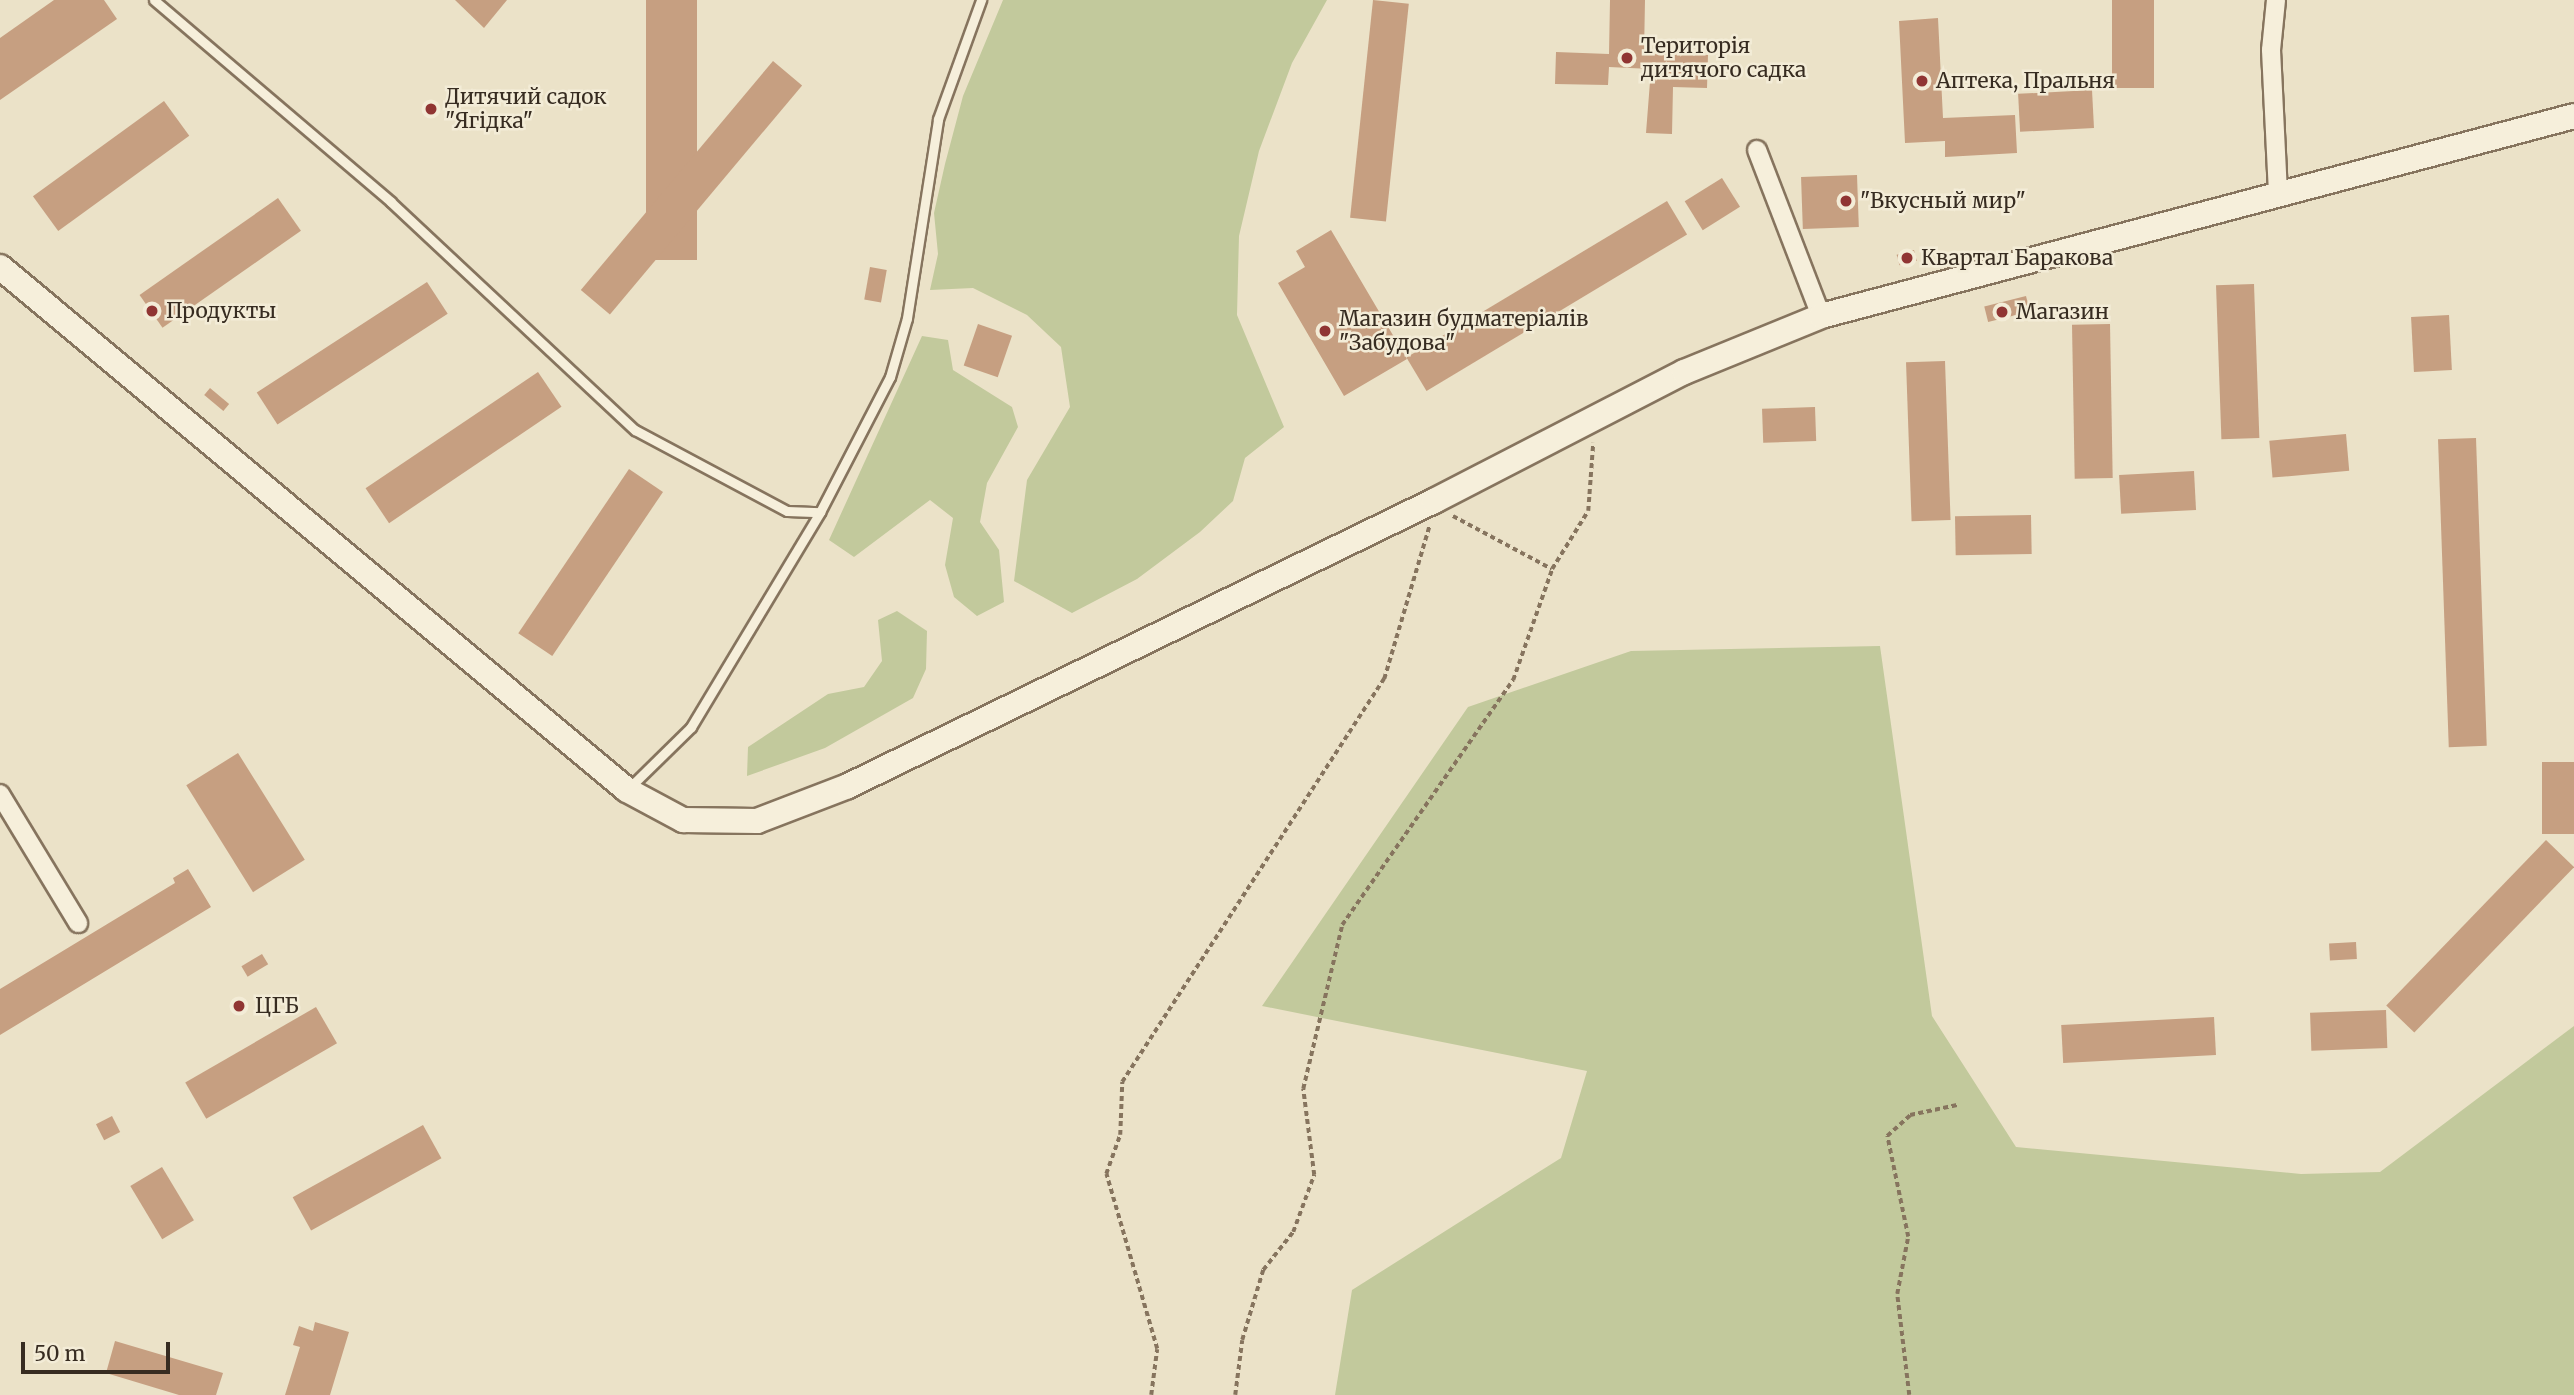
<!DOCTYPE html>
<meta charset="utf-8">
<style>
body{margin:0}
#map{position:relative;width:2574px;height:1395px;overflow:hidden;background:#ebe2c8;font-family:Merriweather,serif}
div>[style]{position:absolute}
.green>*{inset:0;background:#c2c99c}
.building>*{inset:0;background:#c69f81;transform-origin:0 0}
.path>*{height:3.5px;margin-top:-1.75px;transform-origin:0;background:repeating-linear-gradient(90deg,#86745e 0 5px,transparent 0 8.5px)}
.roads{filter:drop-shadow(2px 0 #86745e) drop-shadow(-2px 0 #86745e) drop-shadow(0 2px #86745e) drop-shadow(0 -2px #86745e)}
.lane>*{height:9px;margin:-4.5px;padding:0 4.5px;transform-origin:4.5px;border-radius:4.5px;background:#f6efdb}
.street>*{height:18px;margin:-9px;padding:0 9px;transform-origin:9px;border-radius:9px;background:#f6efdb}
.secondary>*{height:24px;margin:-12px;padding:0 12px;transform-origin:12px;border-radius:12px;background:#f6efdb}
.dots>*{width:19px;height:19px;translate:-50% -50%;box-sizing:border-box;border:4px solid #f3ecd7;border-radius:50%}
span{translate:-50% -50%;white-space:nowrap;text-align:center;line-height:1.15;-webkit-text-stroke:5px #f3ecd7;paint-order:stroke}
.poi-label{font-size:21px;color:#372c21}
.left{translate:0 -50%;text-align:left}
.scale{position:absolute;left:21px;top:1342px;width:149px;height:32px;box-sizing:border-box;border:4px solid #372c21;border-top:0;padding-left:9px;font-size:21px;line-height:24px;white-space:nowrap;color:#372c21;-webkit-text-stroke:5px #f3ecd7;paint-order:stroke}
</style>
<div id="map">
<div class="green">
<i style="clip-path:polygon(1003px 0,1327px 0,1292px 63px,1259px 151px,1239px 236px,1237px 315px,1284px 427px,1245px 458px,1233px 501px,1200px 532px,1137px 579px,1072px 613px,1014px 581px,1027px 480px,1070px 407px,1061px 347px,1027px 315px,973px 288px,930px 290px,938px 254px,934px 213px,945px 164px,963px 96px)"></i>
<i style="clip-path:polygon(922px 336px,948px 340px,953px 370px,1012px 407px,1018px 427px,987px 483px,980px 522px,999px 550px,1004px 602px,977px 616px,954px 597px,945px 565px,953px 518px,930px 500px,854px 557px,829px 540px)"></i>
<i style="clip-path:polygon(897px 611px,927px 631px,926px 669px,913px 698px,825px 748px,747px 776px,748px 747px,828px 694px,864px 687px,882px 661px,878px 620px)"></i>
<i style="clip-path:polygon(1880px 646px,1932px 1016px,2016px 1147px,2301px 1174px,2380px 1172px,2574px 1026px,2574px 1395px,1335px 1395px,1352px 1290px,1561px 1158px,1587px 1071px,1262px 1006px,1468px 707px,1631px 651px)"></i>
</div>
<div class="building">
<i style="clip-path:polygon(54px 0,104px 0,117px 19px,0 100px,0 38px)"></i>
<i style="clip-path:polygon(455px 0,507px 0,484px 28px)"></i>
<i style="left:646px;top:0;width:51px;height:260px"></i>
<i style="left:1373px;top:0;width:36px;height:219px;rotate:6deg"></i>
<i style="clip-path:polygon(1610px 0,1645px 0,1644px 54px,1708px 55px,1707px 88px,1673px 87px,1672px 134px,1646px 133px,1651px 69px,1609px 67px,1608px 85px,1555px 84px,1556px 52px,1609px 54px)"></i>
<i style="left:2112px;top:0;width:42px;height:88px"></i>
<i style="clip-path:polygon(1938px 18px,1943px 118px,2015px 115px,2017px 153px,1945px 157px,1945px 141px,1905px 143px,1899px 21px)"></i>
<i style="left:773px;top:61px;width:38px;height:299px;rotate:40deg"></i>
<i style="left:2092px;top:90px;width:38px;height:74px;rotate:87deg"></i>
<i style="left:164px;top:101px;width:43px;height:162px;rotate:54deg"></i>
<i style="left:1857px;top:175px;width:52px;height:56px;rotate:88deg"></i>
<i style="left:1722px;top:178px;width:34px;height:44px;rotate:58deg"></i>
<i style="left:278px;top:198px;width:40px;height:169px;rotate:55deg"></i>
<i style="left:1667px;top:201px;width:39px;height:304px;rotate:59deg"></i>
<i style="clip-path:polygon(1331px 230px,1407px 359px,1344px 396px,1278px 283px,1305px 267px,1296px 251px)"></i>
<i style="left:1914px;top:250px;width:11px;height:18px;rotate:75deg"></i>
<i style="left:870px;top:267px;width:17px;height:33px;rotate:10deg"></i>
<i style="left:427px;top:282px;width:38px;height:203px;rotate:57deg"></i>
<i style="left:2254px;top:284px;width:154px;height:38px;rotate:88deg"></i>
<i style="left:2026px;top:296px;width:16px;height:43px;rotate:76deg"></i>
<i style="left:2449px;top:315px;width:55px;height:38px;rotate:87deg"></i>
<i style="left:978px;top:324px;width:36px;height:44px;rotate:19deg"></i>
<i style="left:2110px;top:324px;width:154px;height:38px;rotate:89deg"></i>
<i style="left:1945px;top:361px;width:159px;height:39px;rotate:88deg"></i>
<i style="left:538px;top:372px;width:42px;height:208px;rotate:56deg"></i>
<i style="left:210px;top:388px;width:25px;height:9px;rotate:40deg"></i>
<i style="left:1815px;top:407px;width:34px;height:53px;rotate:88deg"></i>
<i style="left:2346px;top:434px;width:37px;height:77px;rotate:85deg"></i>
<i style="left:2476px;top:438px;width:308px;height:38px;rotate:88deg"></i>
<i style="left:629px;top:469px;width:41px;height:198px;rotate:34deg"></i>
<i style="left:2194px;top:471px;width:39px;height:75px;rotate:87deg"></i>
<i style="left:2031px;top:515px;width:39px;height:76px;rotate:89deg"></i>
<i style="left:238px;top:753px;width:126px;height:61px;rotate:58deg"></i>
<i style="left:2574px;top:762px;width:72px;height:32px;rotate:90deg"></i>
<i style="left:2546px;top:840px;width:39px;height:230px;rotate:44deg"></i>
<i style="clip-path:polygon(188px 869px,211px 907px,0 1035px,0 989px,175px 883px,173px 878px)"></i>
<i style="left:2356px;top:942px;width:17px;height:27px;rotate:87deg"></i>
<i style="left:262px;top:954px;width:12px;height:24px;rotate:59deg"></i>
<i style="left:316px;top:1007px;width:42px;height:151px;rotate:60deg"></i>
<i style="left:2386px;top:1010px;width:38px;height:76px;rotate:88deg"></i>
<i style="left:2214px;top:1017px;width:38px;height:153px;rotate:87deg"></i>
<i style="left:112px;top:1116px;width:18px;height:18px;rotate:63deg"></i>
<i style="left:423px;top:1125px;width:38px;height:149px;rotate:61deg"></i>
<i style="left:162px;top:1167px;width:62px;height:37px;rotate:59deg"></i>
<i style="clip-path:polygon(315px 1322px,349px 1332px,330px 1395px,285px 1395px,300px 1347px,293px 1345px,299px 1326px,313px 1331px)"></i>
<i style="clip-path:polygon(115px 1341px,223px 1373px,216px 1395px,179px 1395px,106px 1373px)"></i>
</div>
<div class="path">
<i style="left:1453px;top:516px;width:112px;rotate:28.2deg"></i>
<i style="left:1552px;top:569px;width:68px;rotate:-58.2deg"></i>
<i style="left:1588px;top:511px;width:68px;rotate:-85.8deg"></i>
<i style="left:1151px;top:1395px;width:46px;rotate:-82.6deg"></i>
<i style="left:1157px;top:1349px;width:182px;rotate:-106.2deg"></i>
<i style="left:1106px;top:1174px;width:41px;rotate:-70.3deg"></i>
<i style="left:1120px;top:1135px;width:53px;rotate:-87.8deg"></i>
<i style="left:1122px;top:1082px;width:481px;rotate:-57deg"></i>
<i style="left:1384px;top:679px;width:159px;rotate:-73.5deg"></i>
<i style="left:1235px;top:1395px;width:55px;rotate:-82.7deg"></i>
<i style="left:1242px;top:1340px;width:73px;rotate:-73.3deg"></i>
<i style="left:1263px;top:1270px;width:48px;rotate:-51.7deg"></i>
<i style="left:1293px;top:1232px;width:61px;rotate:-69.8deg"></i>
<i style="left:1314px;top:1175px;width:87px;rotate:-97.3deg"></i>
<i style="left:1303px;top:1089px;width:169px;rotate:-76.6deg"></i>
<i style="left:1342px;top:925px;width:299px;rotate:-55.1deg"></i>
<i style="left:1513px;top:680px;width:118px;rotate:-70.6deg"></i>
<i style="left:1909px;top:1395px;width:102px;rotate:-96.8deg"></i>
<i style="left:1897px;top:1294px;width:58px;rotate:-79.1deg"></i>
<i style="left:1908px;top:1237px;width:103px;rotate:-101.7deg"></i>
<i style="left:1887px;top:1136px;width:31px;rotate:-42deg"></i>
<i style="left:1910px;top:1115px;width:48px;rotate:-12deg"></i>
</div>
<div class="roads">
<div class="lane">
<i style="left:154px;top:0;width:311px;rotate:40.4deg"></i>
<i style="left:391px;top:202px;width:334px;rotate:43.1deg"></i>
<i style="left:635px;top:430px;width:172px;rotate:28.1deg"></i>
<i style="left:787px;top:511px;width:33px;rotate:2deg"></i>
<i style="left:628px;top:789px;width:88px;rotate:-44.5deg"></i>
<i style="left:691px;top:727px;width:251px;rotate:-59deg"></i>
<i style="left:820px;top:512px;width:152px;rotate:-62.6deg"></i>
<i style="left:890px;top:377px;width:61px;rotate:-73.9deg"></i>
<i style="left:907px;top:318px;width:201px;rotate:-81.1deg"></i>
<i style="left:938px;top:119px;width:127px;rotate:-70.1deg"></i>
</div>
<div class="street">
<i style="left:2276px;top:0;width:50px;rotate:95.7deg"></i>
<i style="left:2271px;top:50px;width:141px;rotate:87.2deg"></i>
<i style="left:1757px;top:150px;width:178px;rotate:68.9deg"></i>
<i style="left:0;top:794px;width:151px;rotate:58.8deg"></i>
</div>
<div class="secondary">
<i style="left:0;top:267px;width:816px;rotate:39.83deg"></i>
<i style="left:627px;top:790px;width:64px;rotate:28.2deg"></i>
<i style="left:683px;top:820px;width:74px;rotate:0.8deg"></i>
<i style="left:757px;top:821px;width:97px;rotate:-21deg"></i>
<i style="left:848px;top:786px;width:652px;rotate:-25.94deg"></i>
<i style="left:1434px;top:501px;width:281px;rotate:-27.3deg"></i>
<i style="left:1684px;top:372px;width:148px;rotate:-22.2deg"></i>
<i style="left:1821px;top:316px;width:779px;rotate:-14.87deg"></i>
</div>
</div>
<div class="dots">
<i style="left:1627px;top:58px;background:#903533"></i>
<i style="left:1922px;top:81px;background:#903533"></i>
<i style="left:431px;top:109px;background:#903533"></i>
<i style="left:1846px;top:201px;background:#903533"></i>
<i style="left:1907px;top:258px;background:#903533"></i>
<i style="left:152px;top:311px;background:#903533"></i>
<i style="left:2002px;top:312px;background:#903533"></i>
<i style="left:1325px;top:331px;background:#903533"></i>
<i style="left:239px;top:1006px;background:#903533"></i>
</div>
<div class="poi-label">
<span class="left" style="left:1641px;top:58px">Територія<br>дитячого садка</span>
<span class="left" style="left:1936px;top:81px">Аптека, Пральня</span>
<span class="left" style="left:445px;top:109px">Дитячий садок<br>"Ягідка"</span>
<span class="left" style="left:1860px;top:201px">"Вкусный мир"</span>
<span class="left" style="left:1921px;top:258px">Квартал Баракова</span>
<span class="left" style="left:166px;top:311px">Продукты</span>
<span class="left" style="left:2016px;top:312px">Магазин</span>
<span class="left" style="left:1339px;top:331px">Магазин будматеріалів<br>"Забудова"</span>
<span class="left" style="left:255px;top:1006px">ЦГБ</span>
</div>
<div class="scale">50 m</div>
</div>
